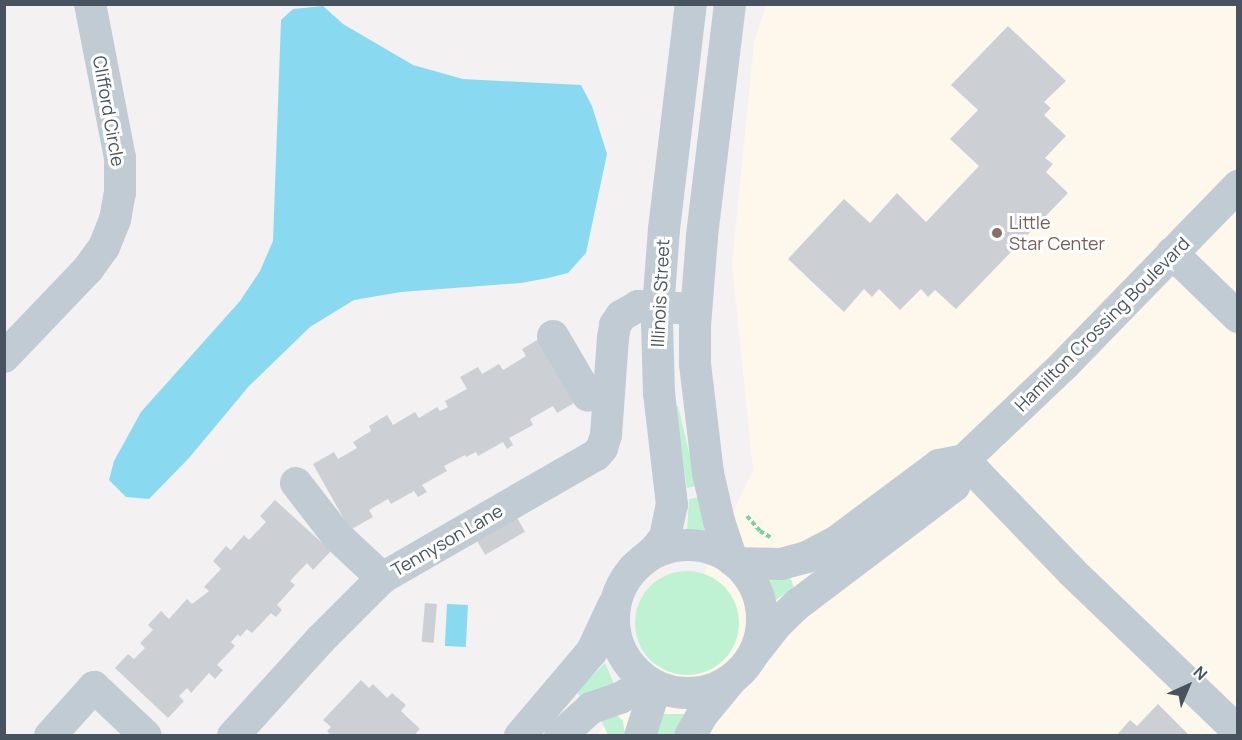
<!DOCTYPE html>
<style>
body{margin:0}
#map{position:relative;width:1242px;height:740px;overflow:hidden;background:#f3f1f1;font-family:Manrope,sans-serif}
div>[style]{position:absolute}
.commercial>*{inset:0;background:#fdf8eb}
.green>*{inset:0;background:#bef2d3}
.round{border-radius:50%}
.water>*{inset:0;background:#89daf1;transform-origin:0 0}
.building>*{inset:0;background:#ccd0d5;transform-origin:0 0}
.path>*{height:4px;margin-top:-2px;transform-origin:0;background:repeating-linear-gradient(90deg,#74d2a5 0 4.5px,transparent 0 7.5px)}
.minor>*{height:32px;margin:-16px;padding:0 16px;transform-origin:16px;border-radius:16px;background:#c1cbd3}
.minor>.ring{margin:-16px;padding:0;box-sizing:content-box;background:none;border:32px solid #c1cbd3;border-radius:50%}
.dots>*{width:16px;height:16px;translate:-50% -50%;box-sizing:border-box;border:3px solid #fff;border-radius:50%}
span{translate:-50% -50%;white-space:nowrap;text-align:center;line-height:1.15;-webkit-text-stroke:6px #fff;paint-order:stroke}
.street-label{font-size:18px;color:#47545f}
.education-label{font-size:18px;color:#785e54}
.left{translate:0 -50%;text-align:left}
.frame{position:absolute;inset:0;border:6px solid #47545f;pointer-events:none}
.north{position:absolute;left:1158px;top:656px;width:60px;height:60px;-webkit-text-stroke:4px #fff;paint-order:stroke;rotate:44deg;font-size:16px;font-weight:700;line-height:24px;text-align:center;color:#47545f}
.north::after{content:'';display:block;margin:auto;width:21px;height:27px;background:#47545f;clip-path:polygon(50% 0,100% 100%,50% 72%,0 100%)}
</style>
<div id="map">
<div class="commercial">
<i style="clip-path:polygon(766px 5px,1237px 5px,1237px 735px,596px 736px,674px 636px,753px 470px,732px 264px,754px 42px)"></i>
</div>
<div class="green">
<i style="clip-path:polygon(678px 406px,697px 486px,687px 488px,675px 407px)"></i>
<i style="clip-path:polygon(699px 497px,707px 531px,687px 532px,689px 499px)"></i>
<i class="round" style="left:635px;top:571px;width:104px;height:104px"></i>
<i style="clip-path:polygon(789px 575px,794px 587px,776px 600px,765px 576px)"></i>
<i style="clip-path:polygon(605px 663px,614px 684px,581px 697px,576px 692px)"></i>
<i style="clip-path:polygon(616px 714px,623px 721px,625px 735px,608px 735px,601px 720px)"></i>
<i style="clip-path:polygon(657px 714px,684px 714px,673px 735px,655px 735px)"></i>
</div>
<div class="water">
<i style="clip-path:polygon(323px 6px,343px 24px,413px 65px,463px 79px,581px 85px,592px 106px,607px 154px,586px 253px,568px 273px,548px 278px,521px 283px,401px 292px,354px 300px,310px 327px,249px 386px,189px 458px,149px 499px,126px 497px,109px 480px,114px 461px,141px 412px,240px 301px,260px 271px,273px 241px,281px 20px,293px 9px)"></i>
<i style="left:447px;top:604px;width:21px;height:42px;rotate:3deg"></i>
</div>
<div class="building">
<i style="clip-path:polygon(1008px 26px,1066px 81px,1044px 102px,1051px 108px,1044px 115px,1066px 136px,1045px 158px,1053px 164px,1046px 172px,1068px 193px,956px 309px,935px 290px,928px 297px,921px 289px,900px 310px,879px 289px,872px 297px,864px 289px,844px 312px,788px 259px,844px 199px,870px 223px,897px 193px,926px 222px,979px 166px,950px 139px,978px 110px,951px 85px)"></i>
<i style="clip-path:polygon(539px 339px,576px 402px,557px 413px,553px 406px,530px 419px,533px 425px,509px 438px,513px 445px,507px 449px,503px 442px,478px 456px,476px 452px,466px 457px,465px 455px,444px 466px,447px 471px,422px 485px,427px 492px,418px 497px,414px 491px,391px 504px,388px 499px,369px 510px,373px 517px,350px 530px,313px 464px,334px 452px,338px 459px,357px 448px,353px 442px,371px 431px,369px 426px,387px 415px,393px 425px,415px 412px,419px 418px,437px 407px,440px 411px,448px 407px,445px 401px,467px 389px,460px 377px,478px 367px,482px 374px,499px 364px,503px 370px,526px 356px,522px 349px)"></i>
<i style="clip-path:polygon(275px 500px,331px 551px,313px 570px,307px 563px,290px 581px,295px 585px,277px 605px,282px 610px,276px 617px,271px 613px,252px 633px,247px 629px,240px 637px,238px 634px,231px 642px,235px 646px,217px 665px,223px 670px,215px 679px,209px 673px,191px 693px,187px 688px,179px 696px,184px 701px,168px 718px,115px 668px,128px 654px,134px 659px,145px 648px,140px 643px,153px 630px,148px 625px,161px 611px,169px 619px,187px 599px,192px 604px,209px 591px,204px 587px,221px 569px,213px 561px,226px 546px,231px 550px,244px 535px,249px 540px,266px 522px,260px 516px)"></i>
<i style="left:513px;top:511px;width:24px;height:46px;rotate:60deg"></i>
<i style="left:425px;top:603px;width:12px;height:39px;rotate:5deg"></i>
<i style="clip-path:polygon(361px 680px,369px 688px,373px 684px,387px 698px,392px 693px,406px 705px,401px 711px,420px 729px,416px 733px,419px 736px,332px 736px,327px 731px,331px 727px,323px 720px)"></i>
<i style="clip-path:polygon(1158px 704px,1190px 736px,1116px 736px,1130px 720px,1137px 726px)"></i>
</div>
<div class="path">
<i style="left:747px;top:516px;width:20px;rotate:49deg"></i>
<i style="left:760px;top:531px;width:12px;rotate:31deg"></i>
</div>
<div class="minor">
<i style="left:730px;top:4px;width:235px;rotate:96.9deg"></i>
<i style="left:702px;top:237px;width:88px;rotate:94.5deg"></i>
<i style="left:695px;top:325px;width:39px;rotate:90deg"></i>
<i style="left:695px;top:364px;width:110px;rotate:83.2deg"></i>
<i style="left:708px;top:473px;width:49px;rotate:77.1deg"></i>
<i style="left:719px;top:521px;width:41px;rotate:71.6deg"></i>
<i style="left:1172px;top:253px;width:92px;rotate:44.1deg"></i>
<i style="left:553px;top:336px;width:69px;rotate:59.7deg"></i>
<i style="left:4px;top:357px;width:122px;rotate:-46.3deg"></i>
<i style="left:88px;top:269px;width:27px;rotate:-54deg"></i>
<i style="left:104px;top:247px;width:29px;rotate:-68deg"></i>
<i style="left:115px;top:220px;width:27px;rotate:-80deg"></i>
<i style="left:120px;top:193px;width:35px;rotate:-90deg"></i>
<i style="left:120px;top:158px;width:157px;rotate:-101deg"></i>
<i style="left:964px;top:460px;width:156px;rotate:46deg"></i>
<i style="left:1072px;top:572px;width:230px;rotate:43.8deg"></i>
<i style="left:296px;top:483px;width:67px;rotate:52.3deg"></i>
<i style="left:337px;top:536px;width:62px;rotate:43deg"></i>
<i class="ring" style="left:614px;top:545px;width:116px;height:116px"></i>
<i style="left:736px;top:563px;width:45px;rotate:1.3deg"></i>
<i style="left:781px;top:564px;width:27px;rotate:-15deg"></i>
<i style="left:807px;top:557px;width:34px;rotate:-28deg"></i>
<i style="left:837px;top:541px;width:127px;rotate:-36.7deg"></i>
<i style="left:939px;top:465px;width:25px;rotate:-11deg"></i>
<i style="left:633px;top:569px;width:30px;rotate:-41deg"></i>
<i style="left:656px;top:549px;width:15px;rotate:-53deg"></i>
<i style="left:665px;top:537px;width:33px;rotate:-78deg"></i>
<i style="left:672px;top:505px;width:113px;rotate:-96.6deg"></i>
<i style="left:659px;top:393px;width:71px;rotate:-91.6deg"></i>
<i style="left:657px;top:322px;width:93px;rotate:-85.7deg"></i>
<i style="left:664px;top:229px;width:227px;rotate:-83.2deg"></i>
<i style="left:755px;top:652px;width:37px;rotate:-52deg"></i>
<i style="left:778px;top:623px;width:28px;rotate:-44deg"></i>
<i style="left:798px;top:604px;width:196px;rotate:-37.1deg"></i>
<i style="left:954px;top:486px;width:28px;rotate:-69deg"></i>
<i style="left:964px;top:460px;width:138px;rotate:-43.5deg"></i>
<i style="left:1064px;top:365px;width:250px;rotate:-45.8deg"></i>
<i style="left:50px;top:736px;width:66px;rotate:-48.1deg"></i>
<i style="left:94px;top:687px;width:71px;rotate:43.3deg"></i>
<i style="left:233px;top:736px;width:130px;rotate:-47.8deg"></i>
<i style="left:320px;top:640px;width:88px;rotate:-45deg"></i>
<i style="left:382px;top:578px;width:247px;rotate:-29.9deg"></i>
<i style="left:596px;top:455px;width:9px;rotate:-49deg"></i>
<i style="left:602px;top:448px;width:14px;rotate:-73deg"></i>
<i style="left:606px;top:435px;width:97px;rotate:-85.9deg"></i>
<i style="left:613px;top:338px;width:13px;rotate:-81deg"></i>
<i style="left:615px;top:325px;width:11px;rotate:-56deg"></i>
<i style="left:621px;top:316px;width:20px;rotate:-30deg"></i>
<i style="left:638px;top:306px;width:57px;rotate:3deg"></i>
<i style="left:520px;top:736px;width:111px;rotate:-49.7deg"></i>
<i style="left:592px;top:651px;width:50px;rotate:-65deg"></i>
<i style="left:560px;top:736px;width:42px;rotate:-42.1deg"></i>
<i style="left:591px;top:708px;width:31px;rotate:-19deg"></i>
<i style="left:620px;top:698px;width:32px;rotate:-30deg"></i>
<i style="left:640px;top:736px;width:52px;rotate:-72.3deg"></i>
<i style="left:690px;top:736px;width:24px;rotate:-60deg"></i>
<i style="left:702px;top:715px;width:44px;rotate:-50.5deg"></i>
</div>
<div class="dots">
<i style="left:997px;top:233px;background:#8d6e63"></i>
</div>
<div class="street-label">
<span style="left:109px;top:111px;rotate:80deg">Clifford Circle</span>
<span style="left:660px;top:293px;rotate:-87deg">Illinois Street</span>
<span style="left:1102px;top:324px;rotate:-45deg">Hamilton Crossing Boulevard</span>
<span style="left:447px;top:540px;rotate:-30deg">Tennyson Lane</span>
</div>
<div class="education-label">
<span class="left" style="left:1009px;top:233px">Little<br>Star Center</span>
</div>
<div class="frame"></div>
<div class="north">N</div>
</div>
